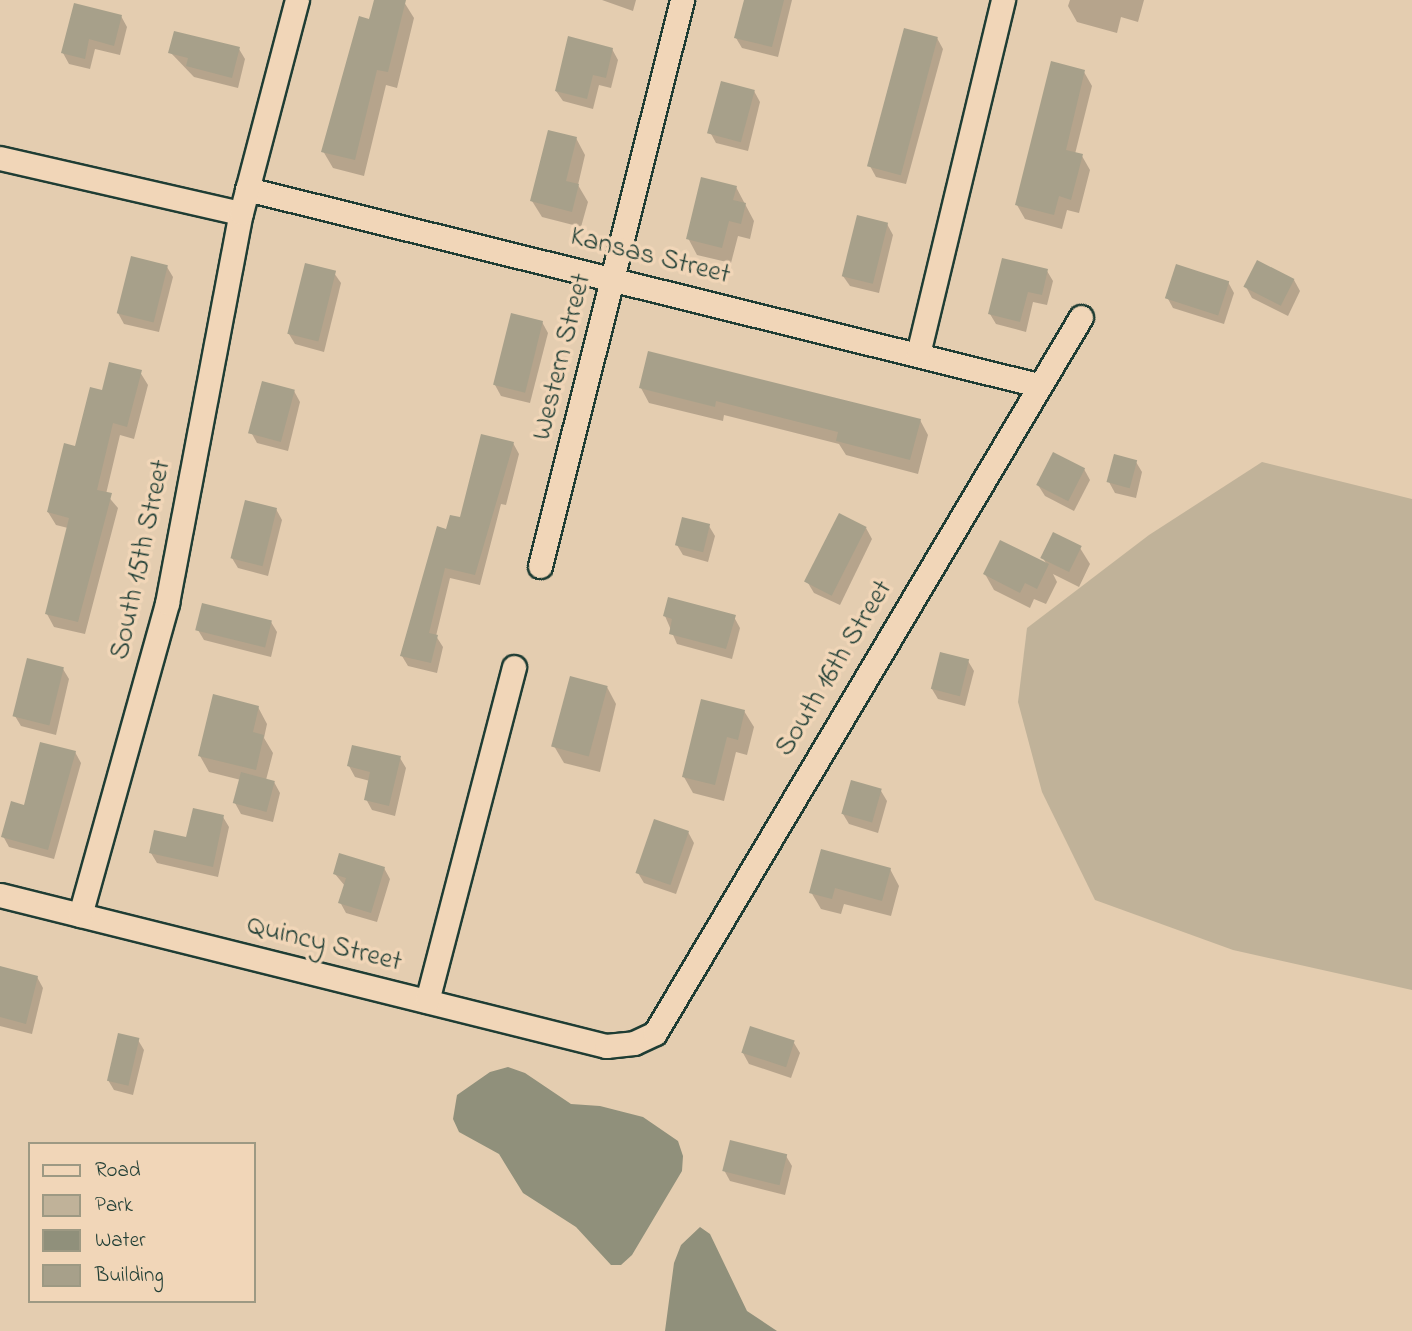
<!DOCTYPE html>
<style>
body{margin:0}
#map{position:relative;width:1412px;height:1331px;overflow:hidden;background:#e4cdb0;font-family:"Indie Flower",sans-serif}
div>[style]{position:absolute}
.green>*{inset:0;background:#c0b299}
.water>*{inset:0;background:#90907b}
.shadow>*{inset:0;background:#0003}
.building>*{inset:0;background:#a7a08a;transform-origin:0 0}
.roads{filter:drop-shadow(2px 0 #1f3d34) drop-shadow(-2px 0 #1f3d34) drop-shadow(0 2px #1f3d34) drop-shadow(0 -2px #1f3d34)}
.minor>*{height:23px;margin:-11.5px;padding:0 11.5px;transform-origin:11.5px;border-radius:11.5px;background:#f1d6b8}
span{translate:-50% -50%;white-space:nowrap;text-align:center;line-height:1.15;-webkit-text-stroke:7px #f1d6b8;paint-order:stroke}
.street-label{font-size:28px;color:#1f3d34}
.legend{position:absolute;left:28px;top:1142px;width:228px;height:161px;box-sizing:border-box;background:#f1d6b8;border:2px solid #9d9983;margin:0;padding:9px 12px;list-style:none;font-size:21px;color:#1f3d34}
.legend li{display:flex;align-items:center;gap:14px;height:35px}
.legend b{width:35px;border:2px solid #9d9983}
</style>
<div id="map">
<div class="green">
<i style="clip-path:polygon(1262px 462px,1412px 499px,1412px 990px,1233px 950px,1095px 900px,1042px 792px,1018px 702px,1027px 628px,1149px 535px)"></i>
</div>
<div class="water">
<i style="clip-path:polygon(508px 1067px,525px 1073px,571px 1104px,600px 1106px,643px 1117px,678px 1141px,683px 1156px,682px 1171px,632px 1255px,621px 1265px,611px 1265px,576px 1227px,523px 1193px,499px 1154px,459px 1132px,453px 1119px,457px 1095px,490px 1072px)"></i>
<i style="clip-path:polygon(700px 1227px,710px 1234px,747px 1311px,777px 1331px,665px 1331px,674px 1263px,681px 1245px)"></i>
</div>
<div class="shadow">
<i style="clip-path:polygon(376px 0,404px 2px,414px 18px,397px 88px,386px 85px,364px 176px,333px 168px,323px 151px)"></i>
<i style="clip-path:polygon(602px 0,636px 0,633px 11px)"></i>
<i style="clip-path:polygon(746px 0,792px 0,778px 57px,742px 48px,736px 38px)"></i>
<i style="clip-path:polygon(1070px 0,1144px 0,1138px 22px,1121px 17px,1117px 33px,1077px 22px,1068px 6px)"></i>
<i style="clip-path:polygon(121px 16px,127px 27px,120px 55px,95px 49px,90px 69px,69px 64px,63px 53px)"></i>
<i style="clip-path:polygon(937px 38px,943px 49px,906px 184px,876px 177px,870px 166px)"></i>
<i style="clip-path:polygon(239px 49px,245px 59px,238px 88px,194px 77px,170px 52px)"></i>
<i style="clip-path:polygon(612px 49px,618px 60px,611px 88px,599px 85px,593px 109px,563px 101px,556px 91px)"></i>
<i style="clip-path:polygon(1084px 72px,1092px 86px,1075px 154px,1082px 156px,1090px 170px,1079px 213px,1067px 210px,1062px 229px,1025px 219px,1017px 205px)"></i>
<i style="clip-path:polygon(754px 91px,760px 102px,748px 151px,716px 143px,710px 132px)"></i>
<i style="clip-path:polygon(576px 138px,585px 155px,578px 185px,588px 202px,581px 227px,542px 217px,532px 201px)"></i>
<i style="clip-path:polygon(736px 187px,754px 221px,750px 239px,738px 236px,731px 263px,697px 255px,688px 238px)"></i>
<i style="clip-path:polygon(887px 224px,893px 235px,879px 293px,850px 286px,843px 276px)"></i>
<i style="clip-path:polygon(167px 267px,173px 277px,159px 332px,124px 324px,118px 313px)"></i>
<i style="clip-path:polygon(1047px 271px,1053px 281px,1047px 305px,1033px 302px,1026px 332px,996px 324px,990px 314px)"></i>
<i style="clip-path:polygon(334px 273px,341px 283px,324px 352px,295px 344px,289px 334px)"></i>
<i style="clip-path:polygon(1294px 280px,1300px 291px,1288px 316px,1252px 298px,1246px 287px)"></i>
<i style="clip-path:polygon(1228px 282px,1234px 293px,1224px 324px,1173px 308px,1167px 297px)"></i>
<i style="clip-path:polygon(542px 322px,548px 333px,530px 403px,501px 396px,495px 385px)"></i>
<i style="clip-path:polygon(140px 372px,148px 385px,134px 439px,120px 435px,106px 494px,118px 508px,85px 634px,54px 627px,47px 614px,68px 528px,56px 525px,48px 512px,104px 392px)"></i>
<i style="clip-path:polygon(641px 388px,920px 420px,928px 435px,918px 474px,846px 455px,839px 444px,724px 415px,723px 421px,649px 403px)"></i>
<i style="clip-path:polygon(294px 391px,300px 402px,288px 451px,257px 443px,251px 432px)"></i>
<i style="clip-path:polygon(513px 443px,519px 454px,506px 505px,501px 504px,480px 585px,450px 578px,436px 636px,443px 647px,437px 673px,408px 666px,402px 656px,448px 531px,461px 519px)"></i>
<i style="clip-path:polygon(1136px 462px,1142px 472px,1136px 498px,1115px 493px,1109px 482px)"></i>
<i style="clip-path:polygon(1084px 469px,1090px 480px,1074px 511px,1045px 496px,1038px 485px)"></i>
<i style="clip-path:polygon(276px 509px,282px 520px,268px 576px,238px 568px,232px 558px)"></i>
<i style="clip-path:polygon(709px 526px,715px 536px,708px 562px,683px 555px,677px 545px)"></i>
<i style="clip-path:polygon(866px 528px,872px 539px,840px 605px,814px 593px,808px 583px)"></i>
<i style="clip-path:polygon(1080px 548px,1090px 564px,1079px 587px,1053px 574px,1057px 582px,1046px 604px,1034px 599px,1030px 608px,994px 590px,985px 574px,1047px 565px,1043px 558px)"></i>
<i style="clip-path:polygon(665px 616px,734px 617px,740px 628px,732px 659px,677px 644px)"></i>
<i style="clip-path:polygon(271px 622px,277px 632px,271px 657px,204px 640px,198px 630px)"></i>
<i style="clip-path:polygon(968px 661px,974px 671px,965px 706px,938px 699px,932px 689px)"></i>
<i style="clip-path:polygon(63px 669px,69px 679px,56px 735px,21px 726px,15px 716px)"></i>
<i style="clip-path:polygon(607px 687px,616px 704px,600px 772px,564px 763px,554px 746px)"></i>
<i style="clip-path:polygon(258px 707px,267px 724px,264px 738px,273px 753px,266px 780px,274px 782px,280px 793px,273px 822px,241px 814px,235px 803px,241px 780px,209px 772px,200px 756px)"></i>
<i style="clip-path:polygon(744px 711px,754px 727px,747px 755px,736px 752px,724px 801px,693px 793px,684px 777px)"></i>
<i style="clip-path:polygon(75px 752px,81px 763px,54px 859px,9px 847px,3px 836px)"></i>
<i style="clip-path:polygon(400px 758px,406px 768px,395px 816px,372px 810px,366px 799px,370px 781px,355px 777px,349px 766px)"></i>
<i style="clip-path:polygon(881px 791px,887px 801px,878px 833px,849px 824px,843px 814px)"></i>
<i style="clip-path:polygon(223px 817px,229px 827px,218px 877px,157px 863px,151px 853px,188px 839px)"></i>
<i style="clip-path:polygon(688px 832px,694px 843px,676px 894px,644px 883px,638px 873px)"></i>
<i style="clip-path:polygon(384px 868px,390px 879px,377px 922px,346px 913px,340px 902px,345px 886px,335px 874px)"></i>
<i style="clip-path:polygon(890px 869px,899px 886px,891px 916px,844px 904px,841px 914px,821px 909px,811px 892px)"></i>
<i style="clip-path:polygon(0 968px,37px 977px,43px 988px,32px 1034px,0 1026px)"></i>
<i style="clip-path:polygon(138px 1040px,144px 1050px,133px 1095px,114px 1090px,108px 1080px)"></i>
<i style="clip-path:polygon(794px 1043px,800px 1053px,791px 1078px,749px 1064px,743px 1053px)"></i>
<i style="clip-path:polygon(786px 1156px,792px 1166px,785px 1195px,730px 1181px,724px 1170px)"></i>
</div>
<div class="building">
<i style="clip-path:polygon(374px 0,406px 0,388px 72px,377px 70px,355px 160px,321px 152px,359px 16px,369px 19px)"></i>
<i style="clip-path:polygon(744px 0,784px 0,772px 47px,734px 38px)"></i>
<i style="clip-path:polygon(74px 3px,122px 15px,114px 46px,89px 39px,85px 59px,61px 53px)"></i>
<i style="left:904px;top:28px;width:35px;height:143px;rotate:15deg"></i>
<i style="clip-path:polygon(174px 31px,240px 47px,232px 78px,186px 66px,188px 58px,168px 53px)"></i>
<i style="clip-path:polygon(568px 36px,613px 48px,606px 78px,593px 75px,587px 99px,555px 91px)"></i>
<i style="clip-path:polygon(1051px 61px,1085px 70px,1066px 150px,1083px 154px,1071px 200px,1059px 196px,1054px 215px,1015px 205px)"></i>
<i style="left:721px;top:81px;width:35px;height:54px;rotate:15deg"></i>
<i style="clip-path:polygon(548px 130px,577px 137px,566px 181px,579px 184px,572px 212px,530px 201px)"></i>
<i style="clip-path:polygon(701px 177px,737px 186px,733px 200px,746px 203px,741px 224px,729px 221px,722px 248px,686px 239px)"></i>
<i style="left:857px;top:215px;width:32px;height:63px;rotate:14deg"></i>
<i style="left:131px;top:256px;width:38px;height:59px;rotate:14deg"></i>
<i style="clip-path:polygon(1002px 258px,1048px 269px,1042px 295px,1028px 292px,1020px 322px,988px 314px)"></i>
<i style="left:1257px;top:260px;width:42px;height:30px;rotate:27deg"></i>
<i style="left:305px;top:263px;width:32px;height:73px;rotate:14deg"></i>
<i style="left:1176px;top:264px;width:56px;height:36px;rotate:18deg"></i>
<i style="left:511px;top:313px;width:33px;height:74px;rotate:14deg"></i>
<i style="clip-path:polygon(648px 351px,921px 419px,910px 460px,836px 441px,838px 432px,716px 401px,715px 407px,639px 388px)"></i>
<i style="clip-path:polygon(109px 362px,142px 370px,127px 427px,113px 423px,97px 490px,112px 493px,78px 622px,45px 614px,69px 518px,47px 512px,64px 443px,75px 446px,90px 387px,102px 390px)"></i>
<i style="left:262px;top:381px;width:34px;height:54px;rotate:15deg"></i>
<i style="clip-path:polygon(481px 434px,514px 442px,475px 575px,445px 568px,429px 633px,438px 635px,431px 663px,400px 656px,437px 526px,446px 529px,450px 515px,460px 517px)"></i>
<i style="left:1053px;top:452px;width:36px;height:37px;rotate:27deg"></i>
<i style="left:1114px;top:454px;width:24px;height:29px;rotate:15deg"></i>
<i style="left:245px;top:500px;width:33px;height:60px;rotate:14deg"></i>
<i style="left:839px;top:513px;width:31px;height:77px;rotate:27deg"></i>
<i style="left:682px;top:517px;width:29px;height:29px;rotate:14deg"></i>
<i style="left:1053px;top:532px;width:32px;height:29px;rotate:26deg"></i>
<i style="clip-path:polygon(1000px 540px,1049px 564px,1037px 589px,1025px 583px,1020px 593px,983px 574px)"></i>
<i style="clip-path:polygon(668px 597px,736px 615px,726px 649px,669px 634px,672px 619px,663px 616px)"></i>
<i style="left:202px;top:603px;width:72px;height:28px;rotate:14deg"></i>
<i style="left:940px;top:652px;width:30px;height:38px;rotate:14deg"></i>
<i style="left:27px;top:658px;width:38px;height:60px;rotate:14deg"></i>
<i style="left:570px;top:676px;width:39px;height:73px;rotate:15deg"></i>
<i style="clip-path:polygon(213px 694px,259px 706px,253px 732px,264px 735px,256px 770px,198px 756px)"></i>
<i style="clip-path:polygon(701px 699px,745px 710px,738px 740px,727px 737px,715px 785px,682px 777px)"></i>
<i style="clip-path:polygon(40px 742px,76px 751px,48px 850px,1px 837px,11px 801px,24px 805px)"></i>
<i style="clip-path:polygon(352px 745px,401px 756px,389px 806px,364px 800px,370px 772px,347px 766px)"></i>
<i style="left:241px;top:772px;width:35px;height:32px;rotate:15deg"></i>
<i style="left:851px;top:780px;width:32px;height:35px;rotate:16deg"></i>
<i style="clip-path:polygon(193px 808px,224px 815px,213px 867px,149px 853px,154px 830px,186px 837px)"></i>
<i style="left:654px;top:819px;width:37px;height:57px;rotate:19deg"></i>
<i style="clip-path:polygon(821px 849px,891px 868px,882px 901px,835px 888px,832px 899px,809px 893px)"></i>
<i style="clip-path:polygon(339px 853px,385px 867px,371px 913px,338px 903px,346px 878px,333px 874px)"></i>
<i style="clip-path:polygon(0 966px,38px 976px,26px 1024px,0 1017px)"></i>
<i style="left:750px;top:1026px;width:47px;height:28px;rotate:18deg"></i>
<i style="left:118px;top:1033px;width:22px;height:49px;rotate:13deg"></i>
<i style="left:730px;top:1140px;width:59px;height:32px;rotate:14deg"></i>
</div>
<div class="roads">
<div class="minor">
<i style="left:0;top:158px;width:247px;rotate:12.9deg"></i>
<i style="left:247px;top:189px;width:815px;rotate:13.92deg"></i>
<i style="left:918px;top:354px;width:364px;rotate:-76.5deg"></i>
<i style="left:540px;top:566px;width:584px;rotate:-75.92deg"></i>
<i style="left:0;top:895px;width:625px;rotate:13.99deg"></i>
<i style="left:606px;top:1046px;width:28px;rotate:-6deg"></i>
<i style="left:634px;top:1043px;width:23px;rotate:-25deg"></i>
<i style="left:655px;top:1033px;width:833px;rotate:-59.25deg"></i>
<i style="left:80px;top:915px;width:324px;rotate:-74.4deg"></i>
<i style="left:167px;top:603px;width:397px;rotate:-79.3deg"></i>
<i style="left:241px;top:213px;width:220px;rotate:-75.3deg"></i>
<i style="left:427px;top:1001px;width:345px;rotate:-75.4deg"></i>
</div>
</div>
<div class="street-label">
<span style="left:650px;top:257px;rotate:14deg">Kansas Street</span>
<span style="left:563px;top:357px;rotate:-76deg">Western Street</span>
<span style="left:142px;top:560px;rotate:-78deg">South 15th Street</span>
<span style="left:835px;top:669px;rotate:-59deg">South 16th Street</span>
<span style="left:324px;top:945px;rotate:14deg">Quincy Street</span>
</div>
<ul class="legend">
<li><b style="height:9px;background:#f1d6b8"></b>Road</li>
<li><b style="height:19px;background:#c0b299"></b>Park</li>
<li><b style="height:19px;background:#90907b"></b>Water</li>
<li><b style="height:19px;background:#a7a08a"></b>Building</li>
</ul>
</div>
